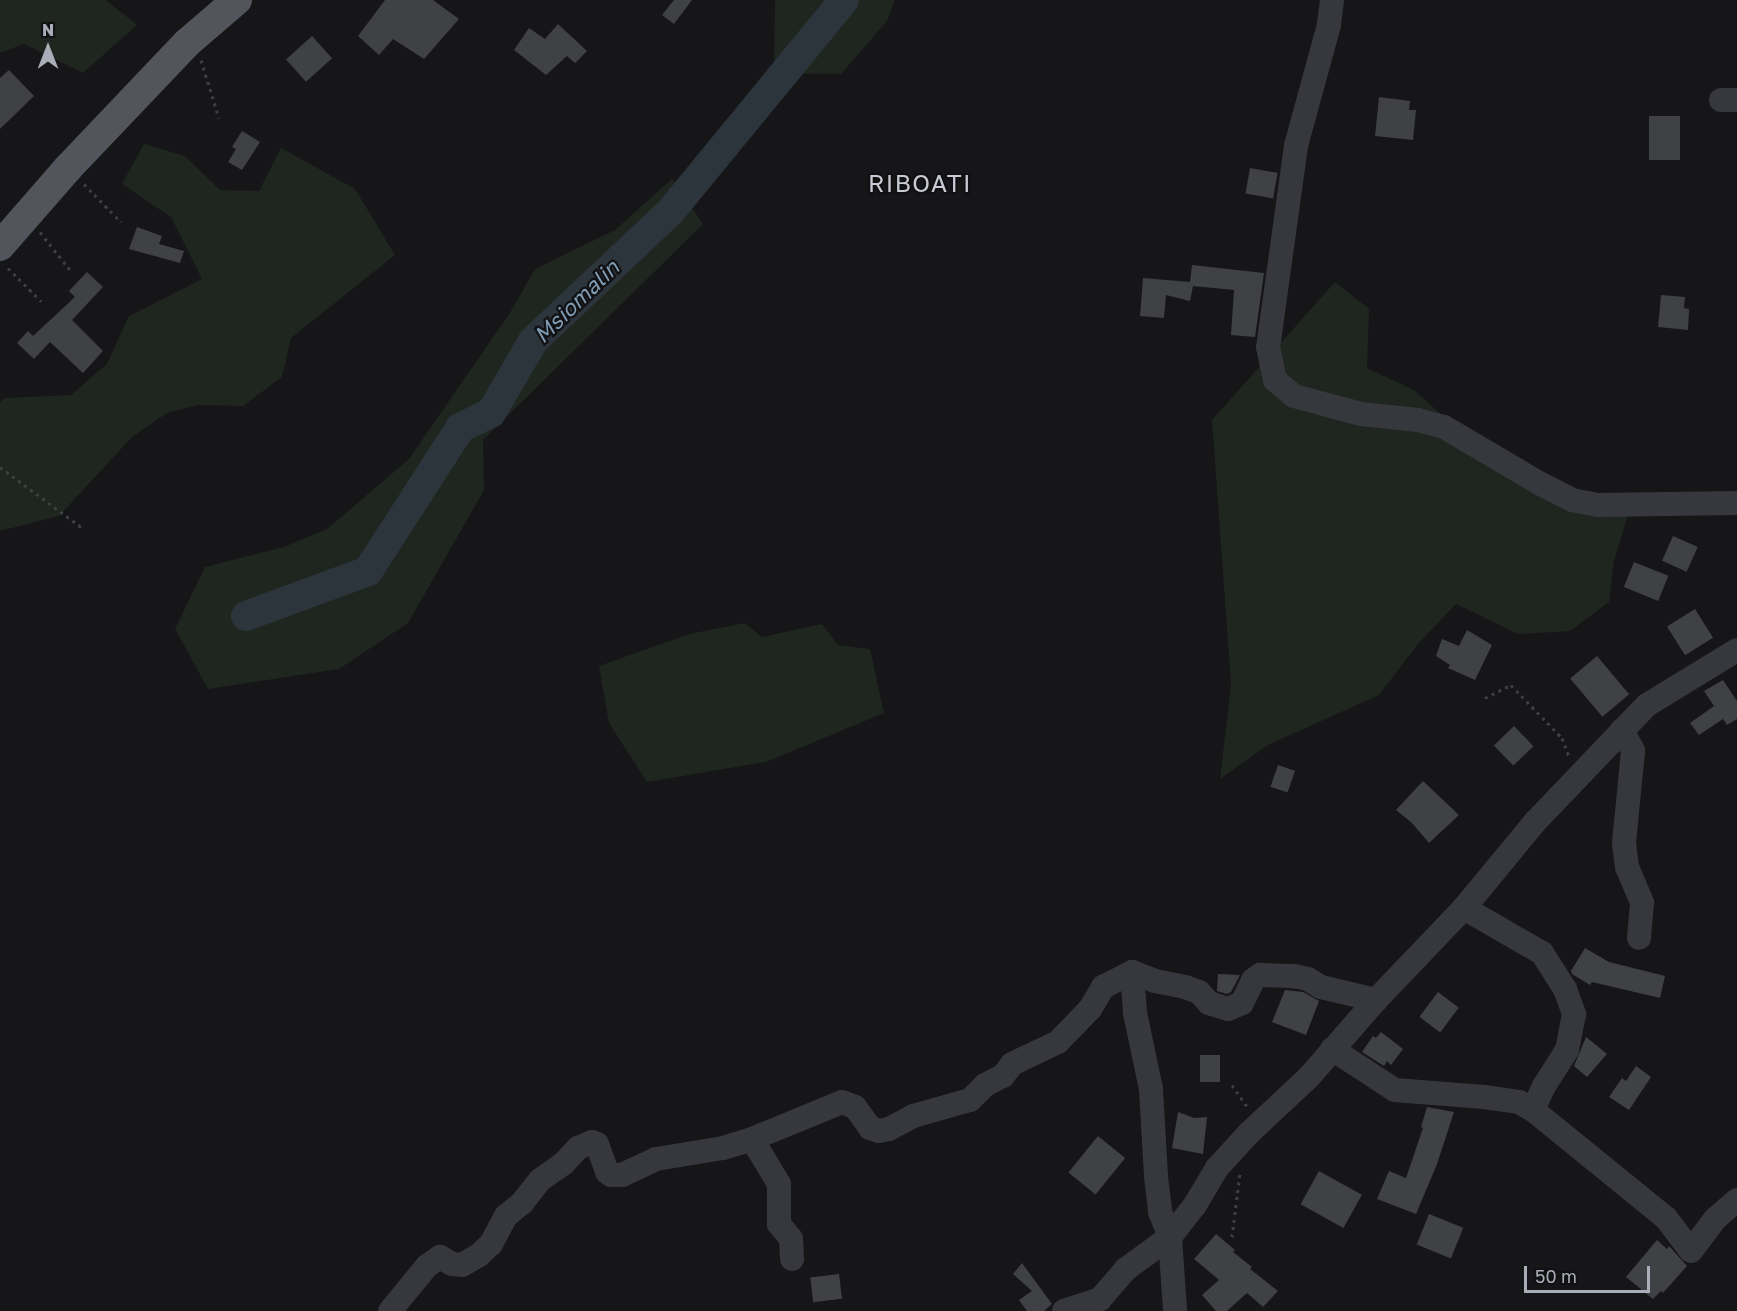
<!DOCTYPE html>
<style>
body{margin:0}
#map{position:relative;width:1737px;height:1311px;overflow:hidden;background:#161618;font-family:"Golos Text",sans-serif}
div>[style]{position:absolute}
.green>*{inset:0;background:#1e261f}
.river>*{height:30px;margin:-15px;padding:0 15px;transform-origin:15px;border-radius:15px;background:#2c353c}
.building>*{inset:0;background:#404145;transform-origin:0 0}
.path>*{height:3px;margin-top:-1.5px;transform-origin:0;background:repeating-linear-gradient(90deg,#3d3f44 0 3px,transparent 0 7.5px)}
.minor>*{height:24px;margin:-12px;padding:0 12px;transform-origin:12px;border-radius:12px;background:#37383d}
.major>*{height:30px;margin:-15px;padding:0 15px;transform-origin:15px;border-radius:15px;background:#53555c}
span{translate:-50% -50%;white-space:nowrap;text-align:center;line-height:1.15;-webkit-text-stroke:4.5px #111113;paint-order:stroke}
.water-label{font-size:22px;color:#7f9bb3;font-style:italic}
.quarter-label{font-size:24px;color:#c9ccd4;letter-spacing:1.5px}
.north{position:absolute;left:18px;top:18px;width:60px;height:60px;-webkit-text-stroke:4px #111113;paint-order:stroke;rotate:0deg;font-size:16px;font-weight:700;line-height:24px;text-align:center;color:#a8adb8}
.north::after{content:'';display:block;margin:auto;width:21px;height:27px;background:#a8adb8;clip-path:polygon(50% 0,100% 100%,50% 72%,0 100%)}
.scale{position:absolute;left:1524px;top:1266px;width:126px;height:27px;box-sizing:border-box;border:3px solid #a8adb8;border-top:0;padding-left:8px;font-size:18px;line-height:21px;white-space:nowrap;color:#a8adb8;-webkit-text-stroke:4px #111113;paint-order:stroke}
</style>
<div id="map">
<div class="green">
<i style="clip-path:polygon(0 0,106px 0,137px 25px,83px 73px,24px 44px,0 53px)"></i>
<i style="clip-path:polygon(775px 0,895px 0,887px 21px,841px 74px,774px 73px)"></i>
<i style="clip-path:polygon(144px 144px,185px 156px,220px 190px,259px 191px,281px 148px,355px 189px,395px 255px,291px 338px,282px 377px,243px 406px,198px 405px,167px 413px,132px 437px,59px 516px,0 531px,0 403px,4px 398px,71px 395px,107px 364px,129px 316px,202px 279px,171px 217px,122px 184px)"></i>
<i style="clip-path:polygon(672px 179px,703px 224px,483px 440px,484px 490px,408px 623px,339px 669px,208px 689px,175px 629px,205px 567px,284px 547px,327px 529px,409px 459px,511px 311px,535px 269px,615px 230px)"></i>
<i style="clip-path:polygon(1335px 282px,1369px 309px,1367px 368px,1414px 390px,1490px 458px,1587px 493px,1634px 495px,1614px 561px,1609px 602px,1570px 631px,1518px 634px,1456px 604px,1418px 644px,1379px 695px,1268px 745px,1220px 779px,1231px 684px,1212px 420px)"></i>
<i style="clip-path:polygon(745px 623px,762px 637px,822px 624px,838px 645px,870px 649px,884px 713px,766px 762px,647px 782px,609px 723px,599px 666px,689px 634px)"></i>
</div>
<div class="river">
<i style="left:246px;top:616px;width:130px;rotate:-20.2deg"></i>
<i style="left:368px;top:571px;width:170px;rotate:-57.2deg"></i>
<i style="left:460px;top:428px;width:34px;rotate:-26deg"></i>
<i style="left:491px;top:413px;width:83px;rotate:-59.7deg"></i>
<i style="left:533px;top:341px;width:188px;rotate:-43.3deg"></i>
<i style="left:670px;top:212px;width:274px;rotate:-50.6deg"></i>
</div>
<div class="building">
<i style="clip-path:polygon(385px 0,433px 0,459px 19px,424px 59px,393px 39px,379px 55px,358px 36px)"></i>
<i style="clip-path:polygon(674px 0,692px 0,674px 24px,662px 15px)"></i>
<i style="clip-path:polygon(558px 24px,587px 51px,575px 63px,567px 56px,546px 75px,514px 50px,529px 28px,545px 39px)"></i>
<i style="left:312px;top:36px;width:30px;height:35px;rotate:48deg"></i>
<i style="clip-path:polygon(9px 70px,34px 96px,0 129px,0 78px)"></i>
<i style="clip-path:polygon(1379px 97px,1410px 101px,1409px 110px,1416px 110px,1413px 140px,1375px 136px)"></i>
<i style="left:1680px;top:116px;width:44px;height:31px;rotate:90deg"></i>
<i style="clip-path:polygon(242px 131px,260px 142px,242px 170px,228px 162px,236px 149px,232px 147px)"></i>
<i style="left:1250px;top:168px;width:28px;height:26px;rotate:10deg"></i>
<i style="clip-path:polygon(137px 227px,162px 236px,159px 244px,184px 251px,180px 263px,129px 249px)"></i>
<i style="clip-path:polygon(1192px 265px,1264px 273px,1255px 337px,1231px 335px,1234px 290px,1193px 286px,1190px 301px,1166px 295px,1164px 318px,1140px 316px,1143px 278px,1190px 282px)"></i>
<i style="clip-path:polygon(87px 272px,103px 287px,72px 320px,103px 351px,83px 373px,50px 342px,34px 359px,17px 343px,28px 331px,33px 336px,75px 297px,69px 291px)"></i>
<i style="clip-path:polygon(1661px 295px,1685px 297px,1684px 308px,1689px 309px,1688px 330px,1658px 327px)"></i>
<i style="left:1673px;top:536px;width:27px;height:27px;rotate:24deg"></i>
<i style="left:1634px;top:562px;width:37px;height:27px;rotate:22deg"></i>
<i style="left:1695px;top:609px;width:34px;height:33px;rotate:58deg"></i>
<i style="clip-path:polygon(1467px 630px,1492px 645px,1475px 680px,1448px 668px,1450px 665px,1436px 656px,1442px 639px,1459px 646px)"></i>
<i style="left:1597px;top:656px;width:50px;height:35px;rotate:50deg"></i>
<i style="clip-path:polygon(1723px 680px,1737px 701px,1737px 719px,1727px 725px,1723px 719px,1699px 735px,1690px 723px,1714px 706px,1704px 691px)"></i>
<i style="left:1514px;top:726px;width:28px;height:28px;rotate:46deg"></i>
<i style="left:1278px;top:765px;width:18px;height:23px;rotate:19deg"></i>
<i style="clip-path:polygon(1423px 781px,1459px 815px,1429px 843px,1412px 823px,1396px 810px)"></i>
<i style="clip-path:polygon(1585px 948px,1609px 962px,1665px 976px,1660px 998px,1592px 982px,1590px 985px,1572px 974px,1571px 971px)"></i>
<i style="clip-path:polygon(1218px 974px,1240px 975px,1231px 992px,1227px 994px,1217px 991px)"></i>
<i style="clip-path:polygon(1285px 990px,1303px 992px,1319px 1001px,1306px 1035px,1272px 1022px)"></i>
<i style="left:1438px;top:992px;width:26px;height:31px;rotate:37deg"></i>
<i style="clip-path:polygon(1381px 1032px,1403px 1049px,1391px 1065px,1387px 1061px,1384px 1066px,1362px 1052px,1373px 1036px,1376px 1038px)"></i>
<i style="clip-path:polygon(1586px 1037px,1607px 1054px,1587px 1077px,1574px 1066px)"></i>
<i style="left:1200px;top:1055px;width:20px;height:27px"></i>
<i style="clip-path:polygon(1636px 1066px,1651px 1077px,1629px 1110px,1609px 1097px,1622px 1078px,1626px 1081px)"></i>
<i style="clip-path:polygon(1427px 1107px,1454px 1112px,1437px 1164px,1416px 1214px,1377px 1199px,1389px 1171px,1406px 1178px,1423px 1128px,1421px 1127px)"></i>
<i style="clip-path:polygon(1178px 1112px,1194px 1118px,1207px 1117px,1203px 1154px,1172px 1148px)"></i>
<i style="left:1098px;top:1136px;width:35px;height:47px;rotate:39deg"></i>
<i style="left:1319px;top:1171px;width:49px;height:38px;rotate:29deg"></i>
<i style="left:1429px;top:1214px;width:37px;height:33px;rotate:22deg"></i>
<i style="clip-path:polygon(1216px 1234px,1235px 1250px,1233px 1252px,1252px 1267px,1250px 1269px,1278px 1291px,1263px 1307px,1247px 1293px,1227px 1311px,1216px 1311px,1202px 1295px,1219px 1280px,1194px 1259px)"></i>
<i style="clip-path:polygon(1657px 1240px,1667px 1249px,1669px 1246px,1687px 1266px,1663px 1293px,1661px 1291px,1653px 1299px,1626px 1277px)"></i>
<i style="clip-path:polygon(1022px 1263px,1052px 1304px,1044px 1311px,1027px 1311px,1019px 1300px,1032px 1291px,1013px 1274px)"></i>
<i style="left:839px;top:1274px;width:25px;height:29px;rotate:83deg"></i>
</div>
<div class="path">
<i style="left:201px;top:60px;width:61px;rotate:72.8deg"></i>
<i style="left:84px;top:184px;width:53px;rotate:45.8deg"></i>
<i style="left:40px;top:232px;width:48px;rotate:51.7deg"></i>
<i style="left:8px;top:268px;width:47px;rotate:45deg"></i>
<i style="left:0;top:467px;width:101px;rotate:36.5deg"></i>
<i style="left:1485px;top:698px;width:29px;rotate:-27deg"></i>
<i style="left:1511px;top:685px;width:74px;rotate:46.1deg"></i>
<i style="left:1562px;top:738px;width:22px;rotate:69deg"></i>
<i style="left:1232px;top:1085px;width:28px;rotate:55deg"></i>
<i style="left:1232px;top:1237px;width:64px;rotate:-82.9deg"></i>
</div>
<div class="minor">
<i style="left:1332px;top:0;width:25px;rotate:97deg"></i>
<i style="left:1329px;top:25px;width:125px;rotate:105.3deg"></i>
<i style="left:1296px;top:146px;width:203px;rotate:97.9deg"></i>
<i style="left:1268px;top:347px;width:34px;rotate:78deg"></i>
<i style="left:1275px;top:380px;width:25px;rotate:40deg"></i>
<i style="left:1294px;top:396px;width:69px;rotate:15deg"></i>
<i style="left:1361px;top:414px;width:57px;rotate:6deg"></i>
<i style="left:1418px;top:420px;width:27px;rotate:15deg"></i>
<i style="left:1444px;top:427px;width:110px;rotate:30.5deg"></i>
<i style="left:1539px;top:483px;width:37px;rotate:27deg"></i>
<i style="left:1572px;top:500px;width:25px;rotate:11deg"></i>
<i style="left:1597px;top:505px;width:140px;rotate:-0.8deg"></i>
<i style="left:1721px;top:100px;width:16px"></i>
<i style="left:1622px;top:730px;width:24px;rotate:62deg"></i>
<i style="left:1633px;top:751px;width:92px;rotate:95.6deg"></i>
<i style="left:1624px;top:843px;width:24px;rotate:83deg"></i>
<i style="left:1627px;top:867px;width:39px;rotate:67deg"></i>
<i style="left:1642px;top:903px;width:35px;rotate:95deg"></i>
<i style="left:1464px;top:908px;width:90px;rotate:30deg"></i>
<i style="left:1542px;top:953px;width:43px;rotate:57.4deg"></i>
<i style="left:1565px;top:989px;width:27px;rotate:70deg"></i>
<i style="left:1574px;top:1014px;width:37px;rotate:101deg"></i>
<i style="left:1567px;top:1050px;width:43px;rotate:122.6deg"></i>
<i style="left:1544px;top:1086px;width:26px;rotate:115deg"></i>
<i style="left:1132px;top:972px;width:41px;rotate:85.8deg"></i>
<i style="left:1135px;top:1013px;width:78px;rotate:78.1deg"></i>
<i style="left:1151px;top:1089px;width:88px;rotate:86.7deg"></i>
<i style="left:1156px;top:1177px;width:35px;rotate:83deg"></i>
<i style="left:1160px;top:1212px;width:27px;rotate:68deg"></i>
<i style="left:1170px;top:1237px;width:74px;rotate:86.1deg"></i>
<i style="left:1332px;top:1049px;width:75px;rotate:33.1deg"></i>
<i style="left:1395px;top:1090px;width:89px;rotate:4.5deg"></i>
<i style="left:1484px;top:1097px;width:35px;rotate:8deg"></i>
<i style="left:1519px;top:1102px;width:16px;rotate:30deg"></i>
<i style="left:1533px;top:1110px;width:171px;rotate:39.1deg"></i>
<i style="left:1666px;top:1218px;width:41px;rotate:52.9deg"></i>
<i style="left:1691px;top:1251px;width:40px;rotate:-53deg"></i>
<i style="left:1715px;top:1219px;width:29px;rotate:-41deg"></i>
<i style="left:752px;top:1139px;width:52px;rotate:59deg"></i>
<i style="left:779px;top:1184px;width:40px;rotate:90deg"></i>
<i style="left:779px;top:1224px;width:19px;rotate:51deg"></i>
<i style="left:791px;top:1239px;width:20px;rotate:87deg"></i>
<i style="left:390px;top:1311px;width:58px;rotate:-50.6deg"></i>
<i style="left:427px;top:1266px;width:16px;rotate:-35deg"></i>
<i style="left:440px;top:1257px;width:14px;rotate:30deg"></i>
<i style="left:452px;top:1264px;width:10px;rotate:6deg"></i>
<i style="left:462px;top:1265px;width:20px;rotate:-30deg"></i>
<i style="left:479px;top:1255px;width:16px;rotate:-43deg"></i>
<i style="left:491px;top:1244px;width:32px;rotate:-62deg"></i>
<i style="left:506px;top:1216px;width:21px;rotate:-39deg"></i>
<i style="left:522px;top:1203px;width:29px;rotate:-52deg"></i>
<i style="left:540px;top:1180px;width:29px;rotate:-35deg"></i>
<i style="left:564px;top:1163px;width:21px;rotate:-47deg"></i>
<i style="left:578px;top:1148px;width:15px;rotate:-23deg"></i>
<i style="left:592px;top:1142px;width:5px;rotate:22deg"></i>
<i style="left:597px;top:1144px;width:30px;rotate:70deg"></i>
<i style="left:607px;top:1172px;width:5px;rotate:37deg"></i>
<i style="left:611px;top:1175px;width:11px"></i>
<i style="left:622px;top:1175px;width:38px;rotate:-25deg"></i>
<i style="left:656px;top:1159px;width:68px;rotate:-9.3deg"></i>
<i style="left:723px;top:1148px;width:30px;rotate:-17deg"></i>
<i style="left:752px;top:1139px;width:97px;rotate:-22.3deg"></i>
<i style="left:842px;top:1102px;width:14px;rotate:21deg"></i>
<i style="left:855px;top:1107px;width:26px;rotate:54deg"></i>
<i style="left:870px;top:1128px;width:9px;rotate:18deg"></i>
<i style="left:879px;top:1131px;width:10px;rotate:-11deg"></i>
<i style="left:889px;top:1129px;width:27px;rotate:-28deg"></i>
<i style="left:913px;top:1116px;width:59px;rotate:-15.7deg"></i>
<i style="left:970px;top:1100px;width:21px;rotate:-45deg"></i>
<i style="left:985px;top:1085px;width:20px;rotate:-27deg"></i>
<i style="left:1003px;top:1076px;width:15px;rotate:-53deg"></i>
<i style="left:1012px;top:1064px;width:51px;rotate:-25.6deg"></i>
<i style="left:1058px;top:1042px;width:46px;rotate:-45.9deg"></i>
<i style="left:1090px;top:1009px;width:26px;rotate:-59deg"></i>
<i style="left:1103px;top:987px;width:33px;rotate:-27deg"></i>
<i style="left:1132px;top:972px;width:25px;rotate:21deg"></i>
<i style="left:1155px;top:981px;width:31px;rotate:11deg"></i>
<i style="left:1185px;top:987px;width:15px;rotate:20deg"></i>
<i style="left:1199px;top:992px;width:15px;rotate:48deg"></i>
<i style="left:1209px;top:1003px;width:20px;rotate:18deg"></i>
<i style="left:1228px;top:1009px;width:15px;rotate:-23deg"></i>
<i style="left:1242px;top:1003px;width:25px;rotate:-64deg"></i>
<i style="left:1253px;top:980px;width:9px;rotate:-36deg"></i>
<i style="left:1260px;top:975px;width:34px;rotate:2deg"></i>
<i style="left:1294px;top:976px;width:14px;rotate:12deg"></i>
<i style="left:1308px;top:979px;width:15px;rotate:32deg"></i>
<i style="left:1321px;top:987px;width:57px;rotate:13.3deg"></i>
<i style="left:1064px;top:1311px;width:38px;rotate:-18deg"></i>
<i style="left:1100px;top:1299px;width:40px;rotate:-49deg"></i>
<i style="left:1126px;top:1269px;width:54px;rotate:-36deg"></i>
<i style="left:1170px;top:1237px;width:41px;rotate:-52deg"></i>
<i style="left:1195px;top:1205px;width:43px;rotate:-59.3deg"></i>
<i style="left:1217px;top:1168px;width:47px;rotate:-47.6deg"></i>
<i style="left:1249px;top:1133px;width:82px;rotate:-43deg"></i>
<i style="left:1309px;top:1077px;width:102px;rotate:-49deg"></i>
<i style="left:1376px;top:1000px;width:127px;rotate:-46.3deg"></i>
<i style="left:1464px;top:908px;width:112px;rotate:-50.5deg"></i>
<i style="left:1535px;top:822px;width:162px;rotate:-46.3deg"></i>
<i style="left:1647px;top:705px;width:105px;rotate:-31.4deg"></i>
</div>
<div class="major">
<i style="left:0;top:246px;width:103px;rotate:-48.9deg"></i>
<i style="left:68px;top:168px;width:173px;rotate:-46.4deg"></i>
<i style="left:187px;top:43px;width:66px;rotate:-40.7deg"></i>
</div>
<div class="water-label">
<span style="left:576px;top:301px;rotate:-44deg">Msiomalin</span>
</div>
<div class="quarter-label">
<span style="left:920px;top:183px">RIBOATI</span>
</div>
<div class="north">N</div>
<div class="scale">50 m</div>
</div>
